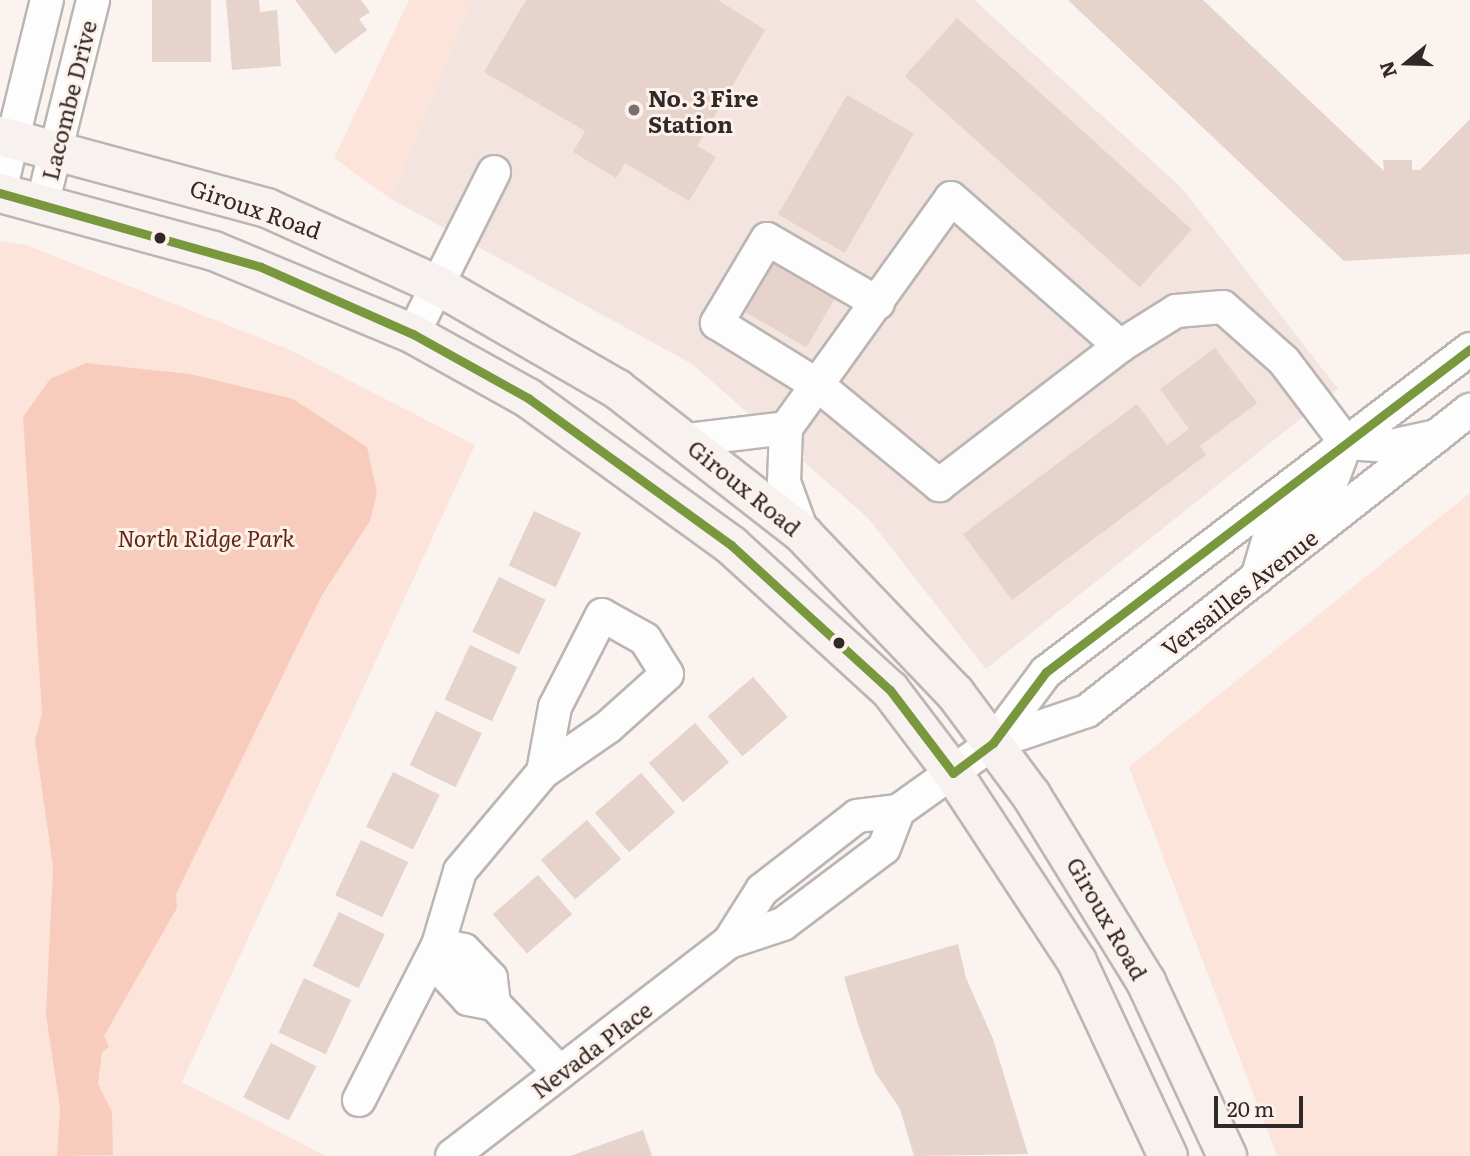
<!DOCTYPE html>
<style>
body{margin:0}
#map{position:relative;width:1470px;height:1156px;overflow:hidden;background:#faf3f0;font-family:Literata,serif}
div>[style]{position:absolute}
.built>*{inset:0;background:#f3e4df}
.green>*{inset:0;background:#fce4db}
.water>*{inset:0;background:#f8ccbd}
.building>*{inset:0;background:#e5d3cc;transform-origin:0 0}
.roads{filter:drop-shadow(2px 0 #bbb5b3) drop-shadow(-2px 0 #bbb5b3) drop-shadow(0 2px #bbb5b3) drop-shadow(0 -2px #bbb5b3)}
.minor>*{height:32px;margin:-16px;padding:0 16px;transform-origin:16px;border-radius:16px;background:#fefdfd}
.major>*{height:38px;margin:-19px;padding:0 19px;transform-origin:19px;border-radius:19px;background:#f7f2f0}
.bus-1>*{height:9px;margin:-4.5px;padding:0 4.5px;transform-origin:4.5px;border-radius:4.5px;background:#79983d}
.dots>*{width:19px;height:19px;translate:-50% -50%;box-sizing:border-box;border:4px solid #fef1ec;border-radius:50%}
span{translate:-50% -50%;white-space:nowrap;text-align:center;line-height:1.15;-webkit-text-stroke:6px #fef1ec;paint-order:stroke}
.poi-label{font-size:23px;color:#2f2a28;font-weight:700}
.left{translate:0 -50%;text-align:left}
.street-label{font-size:23px;color:#2f2a28}
.park-label{font-size:23px;color:#642811;font-style:italic}
.north{position:absolute;left:1372px;top:28px;width:70px;height:70px;-webkit-text-stroke:5px #fef1ec;paint-order:stroke;rotate:251deg;font-size:19px;font-weight:700;line-height:28px;text-align:center;color:#2f2a28}
.north::after{content:'';display:block;margin:auto;width:24px;height:32px;background:#2f2a28;clip-path:polygon(50% 0,100% 100%,50% 72%,0 100%)}
.scale{position:absolute;left:1214px;top:1096px;width:89px;height:32px;box-sizing:border-box;border:4px solid #2f2a28;border-top:0;padding-left:9px;font-size:21px;line-height:24px;white-space:nowrap;color:#2f2a28;-webkit-text-stroke:5px #fef1ec;paint-order:stroke}
</style>
<div id="map">
<div class="built">
<i style="clip-path:polygon(471px 0,974px 0,1182px 188px,1338px 389px,986px 669px,868px 518px,692px 364px,391px 199px)"></i>
</div>
<div class="green">
<i style="clip-path:polygon(409px 0,471px 0,391px 199px,334px 158px)"></i>
<i style="clip-path:polygon(0 241px,26px 245px,288px 349px,475px 445px,182px 1082px,326px 1156px,0 1156px)"></i>
<i style="clip-path:polygon(1470px 493px,1470px 1156px,1277px 1156px,1129px 767px)"></i>
</div>
<div class="water">
<i style="clip-path:polygon(86px 363px,190px 374px,293px 399px,367px 447px,377px 493px,370px 521px,322px 595px,176px 894px,177px 908px,104px 1036px,109px 1047px,102px 1052px,98px 1084px,112px 1112px,113px 1155px,57px 1156px,60px 1108px,46px 1015px,53px 867px,35px 740px,42px 714px,23px 417px,50px 379px)"></i>
</div>
<div class="building">
<i style="left:152px;top:0;width:59px;height:62px"></i>
<i style="clip-path:polygon(226px 0,259px 0,260px 12px,277px 10px,281px 66px,232px 70px)"></i>
<i style="clip-path:polygon(295px 0,361px 0,370px 12px,359px 19px,367px 30px,335px 54px)"></i>
<i style="clip-path:polygon(526px 0,718px 0,765px 30px,697px 146px,716px 157px,689px 201px,625px 163px,616px 178px,573px 152px,585px 131px,484px 72px)"></i>
<i style="clip-path:polygon(1068px 0,1203px 0,1384px 171px,1383px 160px,1412px 160px,1412px 170px,1420px 170px,1470px 119px,1470px 254px,1344px 261px)"></i>
<i style="left:957px;top:18px;width:316px;height:78px;rotate:42deg"></i>
<i style="left:847px;top:95px;width:77px;height:138px;rotate:30deg"></i>
<i style="left:767px;top:260px;width:78px;height:56px;rotate:30deg"></i>
<i style="clip-path:polygon(1215px 348px,1257px 403px,1200px 446px,1206px 455px,1012px 600px,963px 534px,1137px 404px,1167px 445px,1189px 429px,1160px 389px)"></i>
<i style="left:534px;top:511px;width:52px;height:60px;rotate:25deg"></i>
<i style="left:499px;top:577px;width:52px;height:61px;rotate:26deg"></i>
<i style="left:470px;top:645px;width:52px;height:60px;rotate:25deg"></i>
<i style="left:753px;top:677px;width:53px;height:60px;rotate:49deg"></i>
<i style="left:436px;top:711px;width:51px;height:60px;rotate:26deg"></i>
<i style="left:695px;top:723px;width:52px;height:61px;rotate:49deg"></i>
<i style="left:393px;top:772px;width:52px;height:61px;rotate:26deg"></i>
<i style="left:641px;top:773px;width:52px;height:61px;rotate:49deg"></i>
<i style="left:587px;top:820px;width:52px;height:61px;rotate:49deg"></i>
<i style="left:361px;top:840px;width:52px;height:61px;rotate:25deg"></i>
<i style="left:538px;top:875px;width:52px;height:60px;rotate:49deg"></i>
<i style="left:339px;top:912px;width:51px;height:60px;rotate:26deg"></i>
<i style="clip-path:polygon(958px 944px,966px 978px,993px 1039px,1028px 1154px,914px 1156px,900px 1109px,875px 1072px,858px 1024px,844px 977px)"></i>
<i style="left:304px;top:978px;width:52px;height:60px;rotate:25deg"></i>
<i style="left:271px;top:1043px;width:51px;height:61px;rotate:27deg"></i>
<i style="clip-path:polygon(643px 1130px,652px 1156px,570px 1156px)"></i>
</div>
<div class="roads">
<div class="minor">
<i style="left:0;top:191px;width:197px;rotate:-76.2deg"></i>
<i style="left:43px;top:201px;width:207px;rotate:-76deg"></i>
<i style="left:878px;top:303px;width:128px;rotate:-150deg"></i>
<i style="left:767px;top:239px;width:98px;rotate:120.8deg"></i>
<i style="left:717px;top:323px;width:120px;rotate:31.7deg"></i>
<i style="left:819px;top:386px;width:156px;rotate:39.5deg"></i>
<i style="left:939px;top:485px;width:228px;rotate:-37.5deg"></i>
<i style="left:413px;top:334px;width:181px;rotate:-63.4deg"></i>
<i style="left:687px;top:440px;width:100px;rotate:-6.9deg"></i>
<i style="left:803px;top:534px;width:55px;rotate:-110.1deg"></i>
<i style="left:784px;top:482px;width:54px;rotate:-87.9deg"></i>
<i style="left:786px;top:428px;width:283px;rotate:-54.3deg"></i>
<i style="left:951px;top:198px;width:225px;rotate:41.2deg"></i>
<i style="left:1120px;top:346px;width:66px;rotate:-32deg"></i>
<i style="left:1176px;top:311px;width:47px;rotate:-4.9deg"></i>
<i style="left:1223px;top:307px;width:81px;rotate:41.5deg"></i>
<i style="left:1284px;top:361px;width:103px;rotate:52.9deg"></i>
<i style="left:1346px;top:443px;width:45px;rotate:3.8deg"></i>
<i style="left:1391px;top:446px;width:47px;rotate:-12.3deg"></i>
<i style="left:1257px;top:578px;width:46px;rotate:-73.5deg"></i>
<i style="left:1270px;top:534px;width:77px;rotate:-38.7deg"></i>
<i style="left:1330px;top:486px;width:46px;rotate:-69.6deg"></i>
<i style="left:993px;top:743px;width:99px;rotate:-18.8deg"></i>
<i style="left:1087px;top:711px;width:487px;rotate:-38.2deg"></i>
<i style="left:729px;top:942px;width:62px;rotate:-57.6deg"></i>
<i style="left:762px;top:890px;width:120px;rotate:-37.9deg"></i>
<i style="left:857px;top:816px;width:41px;rotate:-7deg"></i>
<i style="left:898px;top:811px;width:117px;rotate:-35.6deg"></i>
<i style="left:993px;top:743px;width:89px;rotate:-53.3deg"></i>
<i style="left:1046px;top:672px;width:533px;rotate:-37.3deg"></i>
<i style="left:494px;top:1004px;width:26px;rotate:-97deg"></i>
<i style="left:491px;top:978px;width:39px;rotate:-134deg"></i>
<i style="left:464px;top:950px;width:26px;rotate:-169deg"></i>
<i style="left:438px;top:945px;width:31px;rotate:75deg"></i>
<i style="left:446px;top:975px;width:33px;rotate:47deg"></i>
<i style="left:468px;top:999px;width:26px;rotate:11deg"></i>
<i style="left:494px;top:1004px;width:95px;rotate:45.9deg"></i>
<i style="left:359px;top:1100px;width:174px;rotate:-63deg"></i>
<i style="left:438px;top:945px;width:77px;rotate:-73.4deg"></i>
<i style="left:460px;top:871px;width:129px;rotate:-50deg"></i>
<i style="left:543px;top:772px;width:79px;rotate:-34.7deg"></i>
<i style="left:608px;top:727px;width:79px;rotate:-41.9deg"></i>
<i style="left:667px;top:674px;width:41px;rotate:-122.2deg"></i>
<i style="left:645px;top:639px;width:49px;rotate:-150.8deg"></i>
<i style="left:602px;top:615px;width:103px;rotate:117.1deg"></i>
<i style="left:555px;top:707px;width:66px;rotate:100.5deg"></i>
<i style="left:452px;top:1156px;width:350px;rotate:-37.7deg"></i>
<i style="left:729px;top:942px;width:57px;rotate:-18.4deg"></i>
<i style="left:783px;top:924px;width:126px;rotate:-37deg"></i>
<i style="left:884px;top:848px;width:40px;rotate:-69deg"></i>
</div>
<div class="major">
<i style="left:0;top:136px;width:277px;rotate:15.1deg"></i>
<i style="left:267px;top:208px;width:187px;rotate:24.4deg"></i>
<i style="left:437px;top:285px;width:208px;rotate:30deg"></i>
<i style="left:617px;top:389px;width:236px;rotate:37.9deg"></i>
<i style="left:803px;top:534px;width:220px;rotate:46.3deg"></i>
<i style="left:955px;top:693px;width:127px;rotate:53.3deg"></i>
<i style="left:1031px;top:795px;width:220px;rotate:58.4deg"></i>
<i style="left:1146px;top:982px;width:192px;rotate:65deg"></i>
<i style="left:0;top:193px;width:222px;rotate:15.2deg"></i>
<i style="left:214px;top:251px;width:216px;rotate:22.6deg"></i>
<i style="left:413px;top:334px;width:132px;rotate:29.1deg"></i>
<i style="left:528px;top:398px;width:251px;rotate:35.9deg"></i>
<i style="left:731px;top:545px;width:215px;rotate:42.4deg"></i>
<i style="left:890px;top:690px;width:104px;rotate:52.8deg"></i>
<i style="left:953px;top:773px;width:226px;rotate:56.7deg"></i>
<i style="left:1077px;top:962px;width:214px;rotate:64.9deg"></i>
</div>
</div>
<div class="bus-1">
<i style="left:0;top:193px;width:271px;rotate:15.8deg"></i>
<i style="left:261px;top:267px;width:166px;rotate:23.8deg"></i>
<i style="left:413px;top:334px;width:132px;rotate:29.1deg"></i>
<i style="left:528px;top:398px;width:251px;rotate:35.9deg"></i>
<i style="left:731px;top:545px;width:215px;rotate:42.4deg"></i>
<i style="left:890px;top:690px;width:104px;rotate:52.8deg"></i>
<i style="left:953px;top:773px;width:50px;rotate:-36.9deg"></i>
<i style="left:993px;top:743px;width:89px;rotate:-53.3deg"></i>
<i style="left:1046px;top:672px;width:533px;rotate:-37.3deg"></i>
</div>
<div class="dots">
<i style="left:634px;top:110px;background:#76706e"></i>
<i style="left:160px;top:238px;background:#2f2a28"></i>
<i style="left:839px;top:643px;background:#2f2a28"></i>
</div>
<div class="poi-label">
<span class="left" style="left:648px;top:110px">No. 3 Fire<br>Station</span>
</div>
<div class="street-label">
<span style="left:68px;top:100px;rotate:-76deg">Lacombe Drive</span>
<span style="left:256px;top:208px;rotate:19deg">Giroux Road</span>
<span style="left:745px;top:487px;rotate:39deg">Giroux Road</span>
<span style="left:1239px;top:592px;rotate:-38deg">Versailles Avenue</span>
<span style="left:1108px;top:918px;rotate:60deg">Giroux Road</span>
<span style="left:591px;top:1049px;rotate:-37deg">Nevada Place</span>
</div>
<div class="park-label">
<span style="left:206px;top:537px">North Ridge Park</span>
</div>
<div class="north">N</div>
<div class="scale">20 m</div>
</div>
